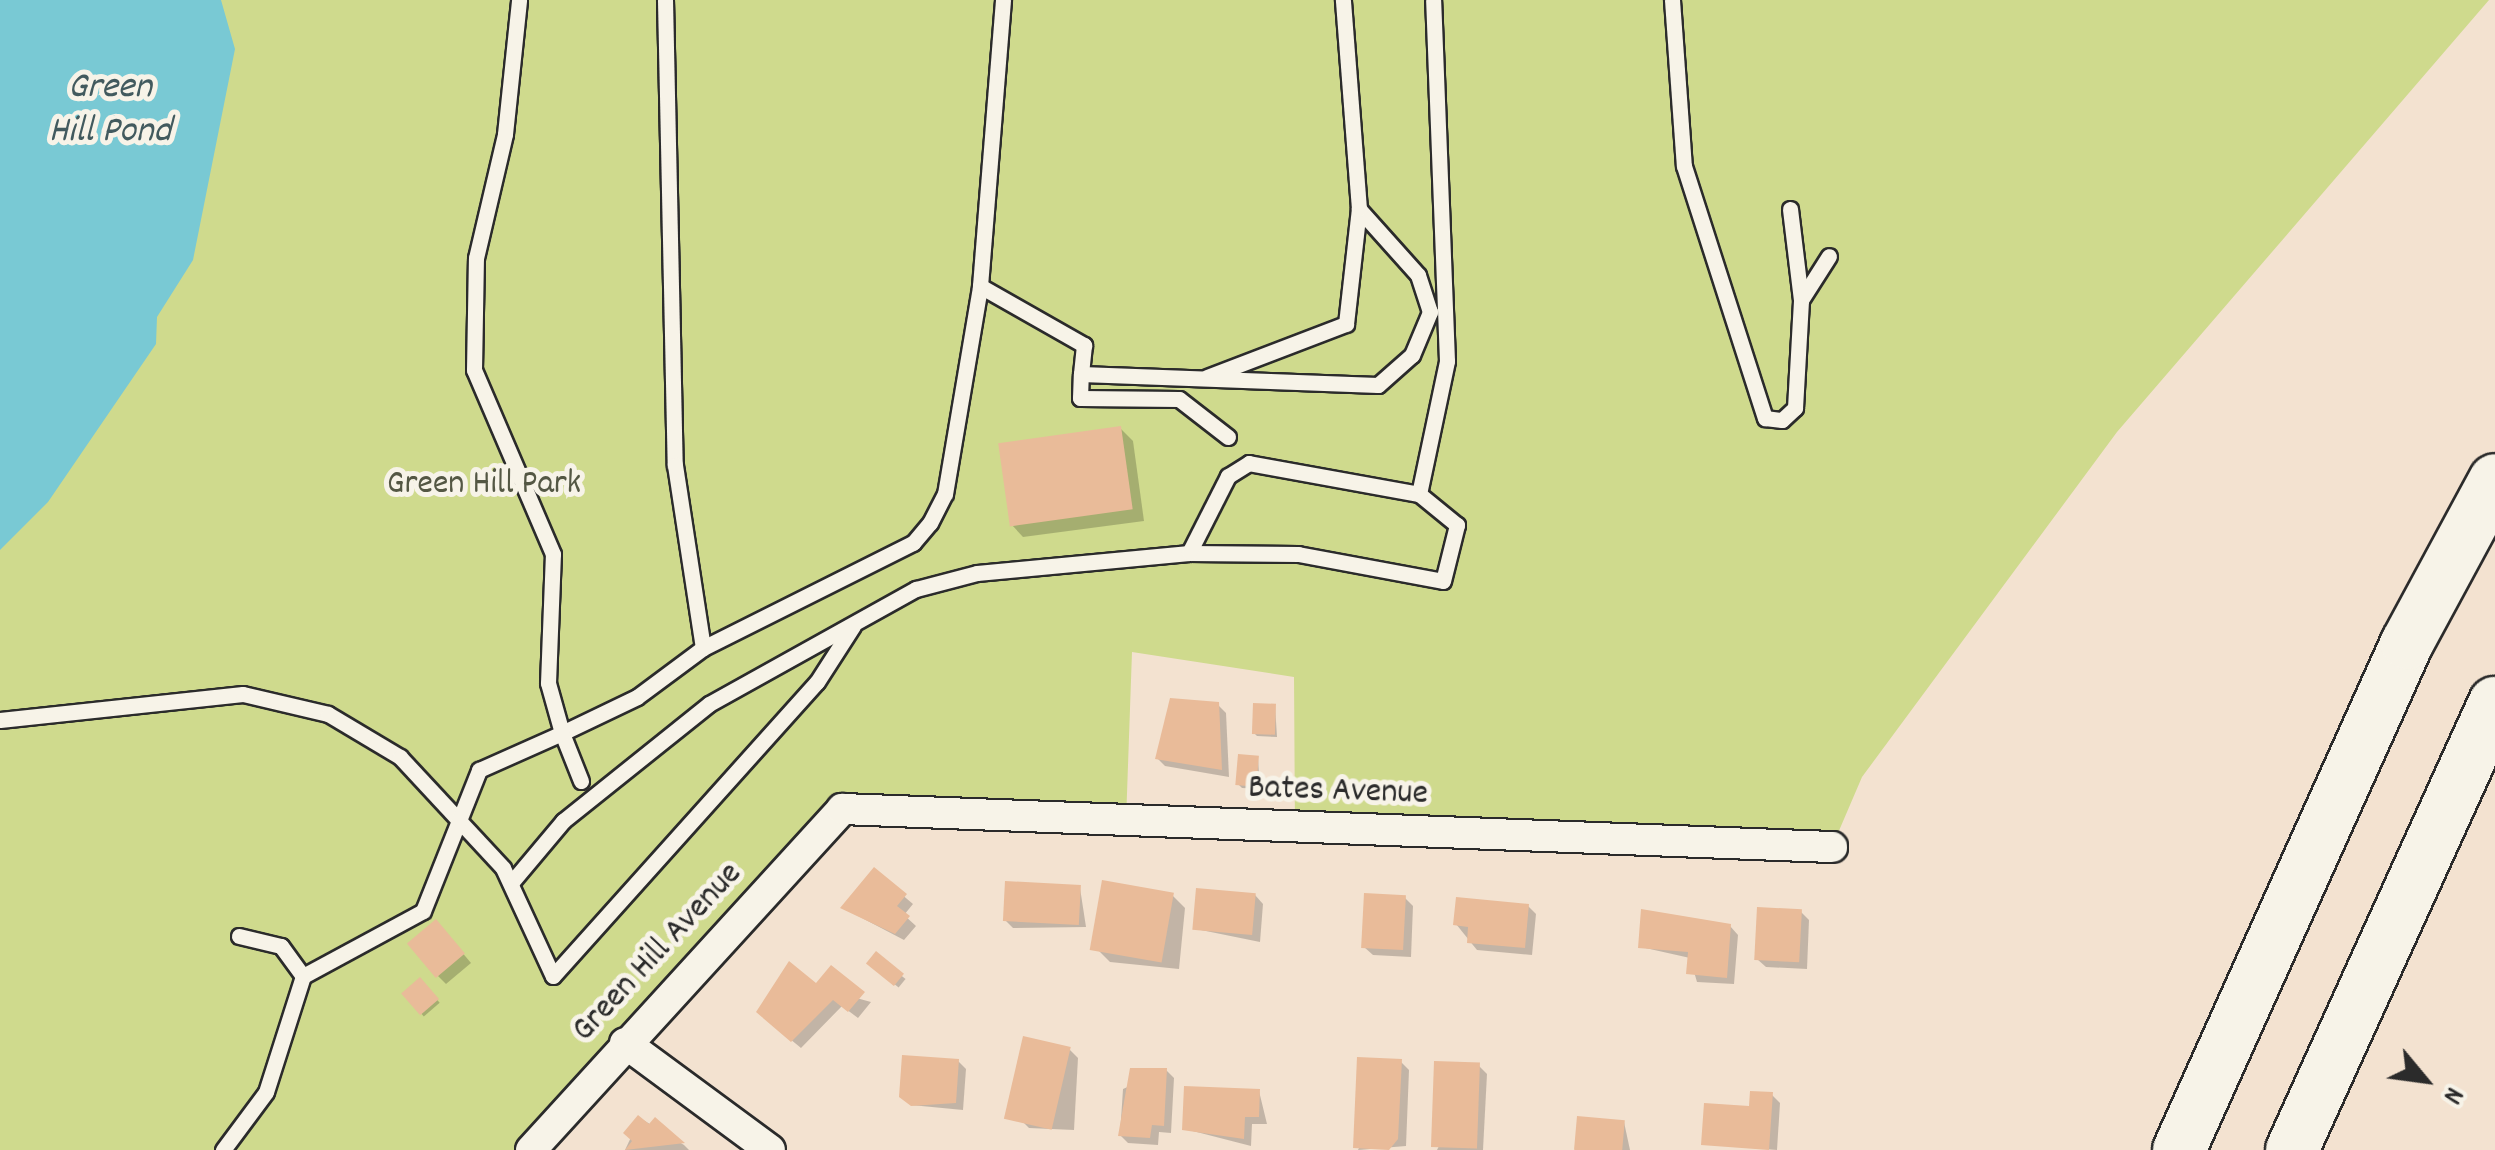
<!DOCTYPE html>
<style>
body{margin:0}
#map{position:relative;width:2495px;height:1150px;overflow:hidden;background:#f3e2d0;font-family:Dekko,sans-serif}
div>[style]{position:absolute}
.green>*{inset:0;background:#cfda8d}
.water>*{inset:0;background:#79c9d4}
.shadow>*{inset:0;background:#0003;transform-origin:0 0}
.building>*{inset:0;background:#e9bb99;transform-origin:0 0}
.roads{filter:drop-shadow(2px 0 #2b2b2b) drop-shadow(-2px 0 #2b2b2b) drop-shadow(0 2px #2b2b2b) drop-shadow(0 -2px #2b2b2b)}
.service>*{height:15px;margin:-7.5px;padding:0 7.5px;transform-origin:7.5px;border-radius:7.5px;background:#f7f3e8}
.minor>*{height:30px;margin:-15px;padding:0 15px;transform-origin:15px;border-radius:15px;background:#f7f3e8}
.motorway>*{height:52px;margin:-26px;padding:0 26px;transform-origin:26px;border-radius:26px;background:#f7f3e8}
span{translate:-50% -50%;white-space:nowrap;text-align:center;line-height:1.15;-webkit-text-stroke:10px #f7f3e8;paint-order:stroke}
.park-label{font-size:35px;color:#545744}
.street-label{font-size:35px;color:#2b2b2b}
.water-label{font-size:38px;color:#425a5e;font-style:italic}
.north{position:absolute;left:2375px;top:1030px;width:100px;height:100px;-webkit-text-stroke:8px #f7f3e8;paint-order:stroke;rotate:119deg;font-size:28px;font-weight:700;line-height:40px;text-align:center;color:#2b2b2b}
.north::after{content:'';display:block;margin:auto;width:35px;height:45px;background:#2b2b2b;clip-path:polygon(50% 0,100% 100%,50% 72%,0 100%)}
</style>
<div id="map">
<div class="green">
<i style="clip-path:polygon(0 0,2489px 0,2117px 432px,1862px 777px,1832px 847px,1295px 831px,1294px 677px,1132px 652px,1126px 822px,842px 809px,532px 1150px,0 1150px)"></i>
</div>
<div class="water">
<i style="clip-path:polygon(0 0,221px 0,235px 49px,193px 260px,157px 317px,156px 344px,48px 502px,0 550px)"></i>
</div>
<div class="shadow">
<i style="clip-path:polygon(1121px 429px,1133px 441px,1144px 521px,1023px 537px,1011px 524px)"></i>
<i style="clip-path:polygon(1218px 705px,1226px 713px,1229px 777px,1165px 766px,1157px 758px)"></i>
<i style="clip-path:polygon(1275px 706px,1277px 737px,1257px 736px,1254px 733px)"></i>
<i style="clip-path:polygon(1258px 758px,1260px 789px,1242px 788px,1238px 784px)"></i>
<i style="clip-path:polygon(874px 871px,913px 904px,904px 915px,916px 926px,904px 940px,843px 908px)"></i>
<i style="clip-path:polygon(1080px 888px,1086px 927px,1013px 928px,1005px 920px)"></i>
<i style="clip-path:polygon(1255px 895px,1263px 904px,1260px 942px,1196px 929px)"></i>
<i style="clip-path:polygon(1173px 896px,1185px 908px,1179px 969px,1110px 962px,1098px 950px)"></i>
<i style="clip-path:polygon(1405px 898px,1413px 906px,1411px 957px,1373px 955px,1364px 947px)"></i>
<i style="clip-path:polygon(1528px 906px,1536px 914px,1532px 955px,1477px 950px,1456px 924px)"></i>
<i style="clip-path:polygon(1801px 912px,1809px 920px,1807px 969px,1766px 967px,1757px 959px)"></i>
<i style="clip-path:polygon(1730px 926px,1738px 935px,1734px 984px,1697px 982px,1690px 958px,1641px 947px)"></i>
<i style="clip-path:polygon(444px 931px,471px 963px,446px 984px,438px 976px)"></i>
<i style="left:876px;top:955px;width:38px;height:11px;rotate:39deg"></i>
<i style="left:420px;top:980px;width:30px;height:21px;rotate:49deg"></i>
<i style="clip-path:polygon(816px 987px,871px 1002px,858px 1018px,842px 1006px,801px 1048px,767px 1020px)"></i>
<i style="clip-path:polygon(1069px 1049px,1078px 1058px,1074px 1130px,1029px 1128px,1021px 1120px)"></i>
<i style="clip-path:polygon(958px 1061px,966px 1069px,963px 1110px,911px 1105px)"></i>
<i style="clip-path:polygon(1401px 1062px,1409px 1070px,1406px 1146px,1358px 1150px)"></i>
<i style="clip-path:polygon(1479px 1066px,1487px 1074px,1483px 1150px,1437px 1150px)"></i>
<i style="clip-path:polygon(1166px 1070px,1174px 1078px,1171px 1133px,1159px 1132px,1158px 1145px,1128px 1143px,1120px 1135px,1123px 1089px)"></i>
<i style="clip-path:polygon(1259px 1091px,1267px 1124px,1252px 1124px,1251px 1146px,1185px 1129px)"></i>
<i style="clip-path:polygon(1772px 1095px,1780px 1103px,1777px 1150px,1704px 1144px)"></i>
<i style="clip-path:polygon(640px 1118px,684px 1145px,689px 1150px,625px 1150px)"></i>
<i style="clip-path:polygon(1624px 1122px,1630px 1150px,1577px 1150px)"></i>
</div>
<div class="building">
<i style="left:1121px;top:426px;width:84px;height:124px;rotate:82deg"></i>
<i style="clip-path:polygon(1170px 698px,1219px 702px,1222px 770px,1155px 759px)"></i>
<i style="left:1253px;top:703px;width:23px;height:31px;rotate:2deg"></i>
<i style="left:1238px;top:754px;width:21px;height:31px;rotate:5deg"></i>
<i style="clip-path:polygon(874px 867px,907px 894px,897px 906px,910px 916px,895px 934px,840px 908px)"></i>
<i style="left:1102px;top:880px;width:73px;height:71px;rotate:10deg"></i>
<i style="left:1005px;top:881px;width:76px;height:40px;rotate:3deg"></i>
<i style="left:1196px;top:888px;width:60px;height:42px;rotate:5deg"></i>
<i style="left:1364px;top:893px;width:42px;height:55px;rotate:3deg"></i>
<i style="clip-path:polygon(1456px 897px,1529px 904px,1525px 948px,1467px 943px,1468px 927px,1453px 925px)"></i>
<i style="left:1757px;top:907px;width:45px;height:53px;rotate:3deg"></i>
<i style="clip-path:polygon(1641px 909px,1731px 924px,1727px 978px,1686px 974px,1688px 952px,1638px 948px)"></i>
<i style="left:436px;top:919px;width:45px;height:38px;rotate:50deg"></i>
<i style="left:876px;top:951px;width:36px;height:16px;rotate:39deg"></i>
<i style="clip-path:polygon(789px 961px,816px 983px,831px 965px,865px 992px,848px 1012px,833px 1000px,791px 1042px,756px 1012px)"></i>
<i style="left:420px;top:977px;width:29px;height:25px;rotate:49deg"></i>
<i style="left:1023px;top:1036px;width:49px;height:85px;rotate:13deg"></i>
<i style="clip-path:polygon(902px 1055px,959px 1059px,956px 1103px,911px 1106px,899px 1097px)"></i>
<i style="clip-path:polygon(1357px 1057px,1402px 1059px,1398px 1139px,1389px 1150px,1353px 1148px)"></i>
<i style="left:1434px;top:1061px;width:46px;height:86px;rotate:2deg"></i>
<i style="clip-path:polygon(1130px 1068px,1167px 1068px,1164px 1126px,1152px 1125px,1150px 1138px,1118px 1136px)"></i>
<i style="clip-path:polygon(1184px 1086px,1260px 1089px,1259px 1117px,1245px 1117px,1244px 1139px,1182px 1130px)"></i>
<i style="clip-path:polygon(1750px 1091px,1773px 1092px,1769px 1150px,1701px 1145px,1704px 1103px,1749px 1106px)"></i>
<i style="clip-path:polygon(638px 1115px,649px 1124px,655px 1117px,685px 1143px,625px 1150px,632px 1141px,623px 1133px)"></i>
<i style="left:1577px;top:1116px;width:48px;height:34px;rotate:5deg"></i>
</div>
<div class="roads">
<div class="service">
<i style="left:665px;top:0;width:465px;rotate:88.8deg"></i>
<i style="left:675px;top:465px;width:185px;rotate:81.3deg"></i>
<i style="left:703px;top:648px;width:235px;rotate:-26.6deg"></i>
<i style="left:913px;top:543px;width:26px;rotate:-50deg"></i>
<i style="left:930px;top:523px;width:33px;rotate:-63deg"></i>
<i style="left:945px;top:494px;width:211px;rotate:-80.4deg"></i>
<i style="left:1003px;top:0;width:287px;rotate:94.6deg"></i>
<i style="left:980px;top:286px;width:120px;rotate:29.6deg"></i>
<i style="left:1084px;top:345px;width:29px;rotate:96deg"></i>
<i style="left:1672px;top:0;width:166px;rotate:85.9deg"></i>
<i style="left:1684px;top:166px;width:265px;rotate:72.2deg"></i>
<i style="left:1765px;top:418px;width:17px;rotate:7deg"></i>
<i style="left:1782px;top:420px;width:18px;rotate:-43deg"></i>
<i style="left:1795px;top:408px;width:108px;rotate:-86.8deg"></i>
<i style="left:1801px;top:300px;width:52px;rotate:-57.5deg"></i>
<i style="left:1790px;top:209px;width:92px;rotate:83.1deg"></i>
<i style="left:1207px;top:377px;width:149px;rotate:-20.9deg"></i>
<i style="left:1346px;top:324px;width:116px;rotate:-83.6deg"></i>
<i style="left:1228px;top:437px;width:62px;rotate:-142.2deg"></i>
<i style="left:1179px;top:399px;width:99px;rotate:-179.4deg"></i>
<i style="left:1080px;top:398px;width:24px;rotate:-88deg"></i>
<i style="left:1081px;top:374px;width:297px;rotate:2.1deg"></i>
<i style="left:1378px;top:385px;width:45px;rotate:-41.4deg"></i>
<i style="left:1412px;top:355px;width:47px;rotate:-67.3deg"></i>
<i style="left:1430px;top:312px;width:39px;rotate:-108deg"></i>
<i style="left:1418px;top:275px;width:89px;rotate:-131.8deg"></i>
<i style="left:1359px;top:209px;width:210px;rotate:-94.4deg"></i>
<i style="left:1419px;top:494px;width:136px;rotate:-78.1deg"></i>
<i style="left:1447px;top:361px;width:361px;rotate:-92.2deg"></i>
<i style="left:0;top:720px;width:244px;rotate:-6.1deg"></i>
<i style="left:243px;top:694px;width:87px;rotate:13.2deg"></i>
<i style="left:328px;top:714px;width:84px;rotate:30.8deg"></i>
<i style="left:400px;top:757px;width:151px;rotate:47.1deg"></i>
<i style="left:503px;top:868px;width:119px;rotate:65.2deg"></i>
<i style="left:553px;top:976px;width:395px;rotate:-48.1deg"></i>
<i style="left:817px;top:682px;width:67px;rotate:-57.3deg"></i>
<i style="left:581px;top:781px;width:52px;rotate:-111.6deg"></i>
<i style="left:562px;top:733px;width:83px;rotate:-25.6deg"></i>
<i style="left:637px;top:697px;width:82px;rotate:-36.6deg"></i>
<i style="left:511px;top:883px;width:81px;rotate:-50deg"></i>
<i style="left:563px;top:821px;width:187px;rotate:-38.7deg"></i>
<i style="left:709px;top:704px;width:237px;rotate:-29.1deg"></i>
<i style="left:916px;top:589px;width:63px;rotate:-14.7deg"></i>
<i style="left:977px;top:573px;width:213px;rotate:-5.4deg"></i>
<i style="left:1189px;top:553px;width:109px;rotate:0.5deg"></i>
<i style="left:1298px;top:554px;width:147px;rotate:10.5deg"></i>
<i style="left:1443px;top:581px;width:58px;rotate:-76deg"></i>
<i style="left:1457px;top:525px;width:49px;rotate:-140.8deg"></i>
<i style="left:1419px;top:494px;width:173px;rotate:-169.7deg"></i>
<i style="left:1249px;top:463px;width:25px;rotate:148deg"></i>
<i style="left:1228px;top:476px;width:86px;rotate:116.9deg"></i>
<i style="left:239px;top:936px;width:43px;rotate:13.4deg"></i>
<i style="left:281px;top:946px;width:37px;rotate:54deg"></i>
<i style="left:223px;top:1150px;width:72px;rotate:-53.4deg"></i>
<i style="left:266px;top:1092px;width:122px;rotate:-72.3deg"></i>
<i style="left:303px;top:976px;width:136px;rotate:-28.4deg"></i>
<i style="left:423px;top:911px;width:152px;rotate:-68.3deg"></i>
<i style="left:479px;top:770px;width:91px;rotate:-24deg"></i>
<i style="left:562px;top:733px;width:52px;rotate:-105.6deg"></i>
<i style="left:548px;top:683px;width:129px;rotate:-87.8deg"></i>
<i style="left:553px;top:554px;width:200px;rotate:-113.2deg"></i>
<i style="left:474px;top:370px;width:112px;rotate:-89deg"></i>
<i style="left:476px;top:258px;width:127px;rotate:-76.8deg"></i>
<i style="left:505px;top:134px;width:135px;rotate:-84deg"></i>
</div>
<div class="minor">
<i style="left:625px;top:1043px;width:180px;rotate:36.4deg"></i>
<i style="left:531px;top:1150px;width:462px;rotate:-47.6deg"></i>
<i style="left:842px;top:809px;width:991px;rotate:2.2deg"></i>
</div>
<div class="motorway">
<i style="left:2179px;top:1150px;width:556px;rotate:-65.79deg"></i>
<i style="left:2407px;top:643px;width:185px;rotate:-61.6deg"></i>
<i style="left:2292px;top:1150px;width:491px;rotate:-65.6deg"></i>
</div>
</div>
<div class="park-label">
<span style="left:484px;top:485px">Green Hill Park</span>
</div>
<div class="street-label">
<span style="left:1338px;top:792px;rotate:2deg">Bates Avenue</span>
<span style="left:658px;top:953px;rotate:-47deg">Green Hill Avenue</span>
</div>
<div class="water-label">
<span style="left:110px;top:111px">Green<br>Hill Pond</span>
</div>
<div class="north">N</div>
</div>
